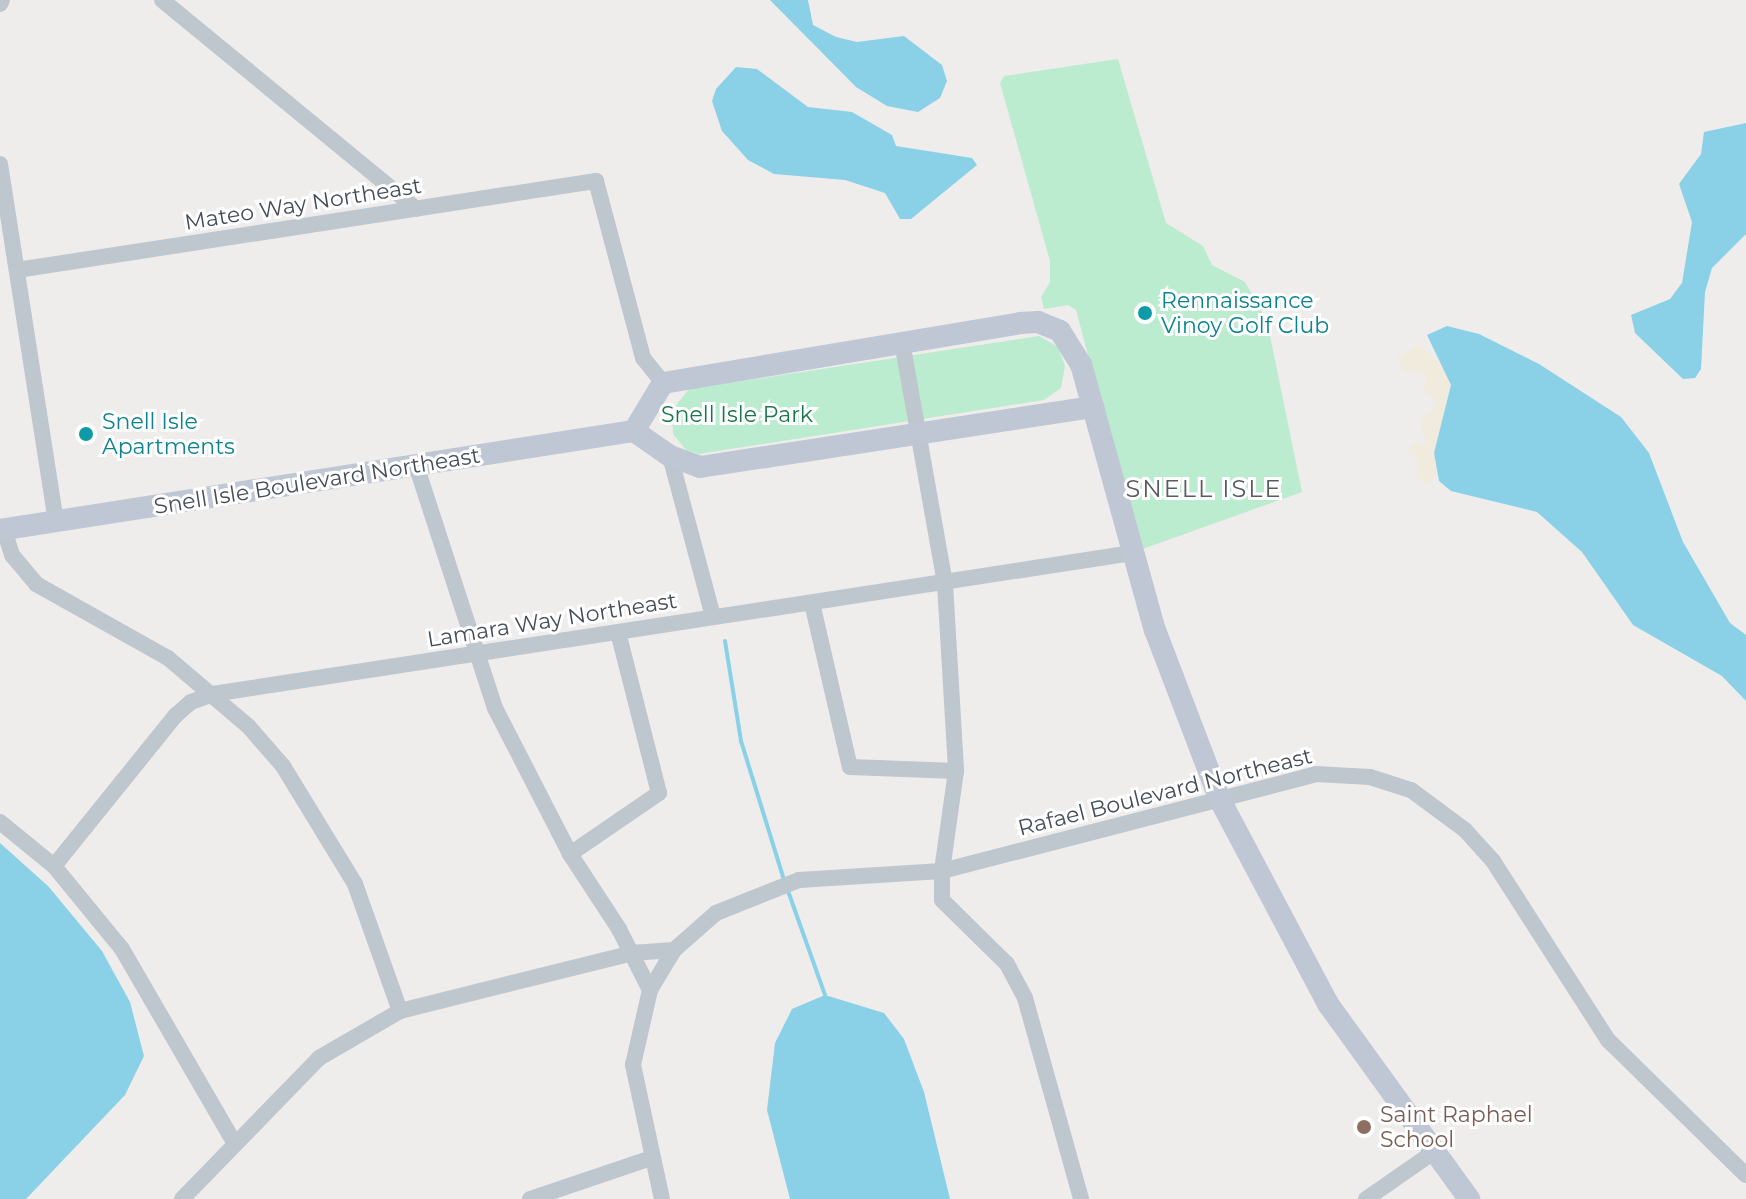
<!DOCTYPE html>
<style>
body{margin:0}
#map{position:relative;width:1746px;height:1199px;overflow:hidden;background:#efecec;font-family:Montserrat,sans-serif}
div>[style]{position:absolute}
.green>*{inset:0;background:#bcecd0}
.sand>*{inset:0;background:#f0ebdd}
.water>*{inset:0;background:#8ad1e7}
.stream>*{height:4px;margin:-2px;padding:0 2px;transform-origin:2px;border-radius:2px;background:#8ad1e7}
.street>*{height:16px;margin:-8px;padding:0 8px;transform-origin:8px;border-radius:8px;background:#bec6ce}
.secondary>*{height:22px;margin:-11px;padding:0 11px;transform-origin:11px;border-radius:11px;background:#bec7d3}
.dots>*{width:22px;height:22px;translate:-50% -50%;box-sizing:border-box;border:4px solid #fff;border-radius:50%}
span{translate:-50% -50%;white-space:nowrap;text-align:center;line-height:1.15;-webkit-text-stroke:6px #fff;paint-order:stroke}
.street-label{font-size:22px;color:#464f59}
.culture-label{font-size:22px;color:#0d838f}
.left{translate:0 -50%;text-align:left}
.park-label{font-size:22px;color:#1a764b}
.education-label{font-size:22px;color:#785e54}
.neighbourhood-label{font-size:24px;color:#595d61;letter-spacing:2px}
</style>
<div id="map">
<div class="green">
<i style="clip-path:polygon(1118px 59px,1166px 223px,1203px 246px,1212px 265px,1245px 282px,1267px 321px,1302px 492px,1140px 550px,1076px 310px,1068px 305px,1044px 309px,1041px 297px,1050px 282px,1050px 261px,1000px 83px,1004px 76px)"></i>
<i style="clip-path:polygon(1039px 336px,1058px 347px,1065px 366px,1061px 388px,1044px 400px,699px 454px,686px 450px,673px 434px,672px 410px,689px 389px)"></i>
</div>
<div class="sand">
<i style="clip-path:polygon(1419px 344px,1442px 365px,1451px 385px,1434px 453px,1437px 476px,1427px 484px,1415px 476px,1419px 461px,1406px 451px,1414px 443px,1426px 445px,1420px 421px,1438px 404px,1424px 390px,1426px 374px,1404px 371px,1397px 358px)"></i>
</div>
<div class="water">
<i style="clip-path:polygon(770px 0,808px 0,813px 25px,836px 37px,857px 42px,904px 36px,942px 65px,947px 81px,940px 98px,918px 112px,887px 106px,856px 87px)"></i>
<i style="clip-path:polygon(736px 67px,757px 69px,808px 107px,852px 112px,892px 135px,896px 146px,972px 158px,977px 165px,911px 219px,900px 219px,885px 193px,845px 180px,774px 174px,748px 160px,722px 131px,712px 101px,716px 89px)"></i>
<i style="clip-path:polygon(1746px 123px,1746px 234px,1712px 268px,1705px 292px,1701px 369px,1695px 378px,1683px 379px,1635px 333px,1631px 315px,1670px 299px,1682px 283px,1692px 222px,1679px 184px,1701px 154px,1704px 132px)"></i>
<i style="clip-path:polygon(1447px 326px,1479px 334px,1539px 364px,1621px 417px,1632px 431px,1649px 453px,1683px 542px,1730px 623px,1746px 635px,1746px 701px,1722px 676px,1633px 625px,1582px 552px,1537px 512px,1451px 491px,1439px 481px,1434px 453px,1451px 385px,1427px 335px)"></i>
<i style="clip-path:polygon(0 843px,48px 886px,102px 951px,130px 1002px,144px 1056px,125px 1095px,26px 1199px,0 1199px)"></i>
<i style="clip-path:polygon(825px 995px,884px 1013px,904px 1039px,924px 1092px,950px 1199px,790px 1199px,767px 1110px,775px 1043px,792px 1009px)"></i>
</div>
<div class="stream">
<i style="left:725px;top:641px;width:101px;rotate:80.9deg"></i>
<i style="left:741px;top:741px;width:149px;rotate:72.8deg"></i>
<i style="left:788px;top:891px;width:110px;rotate:70.4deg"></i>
</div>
<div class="street">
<i style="left:162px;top:0;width:329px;rotate:39.4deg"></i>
<i style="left:0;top:4px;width:4px;rotate:-63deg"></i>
<i style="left:0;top:164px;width:360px;rotate:81.1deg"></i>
<i style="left:17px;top:270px;width:586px;rotate:-8.74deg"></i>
<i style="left:596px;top:181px;width:183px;rotate:75.1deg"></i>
<i style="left:643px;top:358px;width:32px;rotate:51deg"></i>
<i style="left:902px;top:342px;width:246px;rotate:79.9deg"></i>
<i style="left:945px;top:584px;width:187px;rotate:86.6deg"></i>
<i style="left:956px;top:771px;width:101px;rotate:98deg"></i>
<i style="left:942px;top:871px;width:386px;rotate:-14.5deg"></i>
<i style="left:1316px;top:774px;width:54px;rotate:3.2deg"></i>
<i style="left:1370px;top:777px;width:43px;rotate:17.6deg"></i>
<i style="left:1411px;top:790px;width:67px;rotate:36.5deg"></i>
<i style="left:1465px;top:830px;width:42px;rotate:47.9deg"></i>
<i style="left:1493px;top:861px;width:213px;rotate:57.3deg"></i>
<i style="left:1608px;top:1040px;width:193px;rotate:44.4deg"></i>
<i style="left:670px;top:456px;width:166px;rotate:75deg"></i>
<i style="left:417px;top:468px;width:252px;rotate:72deg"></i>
<i style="left:495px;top:708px;width:164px;rotate:62.8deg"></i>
<i style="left:570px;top:854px;width:90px;rotate:56.8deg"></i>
<i style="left:619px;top:929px;width:68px;rotate:63.1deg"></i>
<i style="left:650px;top:990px;width:77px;rotate:102.8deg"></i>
<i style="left:633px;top:1065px;width:137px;rotate:77.8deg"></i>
<i style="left:4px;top:530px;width:26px;rotate:72deg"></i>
<i style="left:12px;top:555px;width:38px;rotate:50deg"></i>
<i style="left:36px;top:584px;width:151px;rotate:29.3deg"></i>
<i style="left:168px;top:658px;width:106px;rotate:40.4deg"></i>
<i style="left:249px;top:727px;width:52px;rotate:48.9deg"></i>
<i style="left:283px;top:766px;width:138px;rotate:58.6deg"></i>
<i style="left:355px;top:884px;width:135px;rotate:70.5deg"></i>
<i style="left:812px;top:603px;width:168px;rotate:77deg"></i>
<i style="left:850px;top:767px;width:106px;rotate:2.2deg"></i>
<i style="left:0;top:822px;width:70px;rotate:39.2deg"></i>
<i style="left:54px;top:866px;width:107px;rotate:50.7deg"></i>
<i style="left:122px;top:949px;width:225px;rotate:59.9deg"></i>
<i style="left:570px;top:854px;width:108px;rotate:-34.4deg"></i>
<i style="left:659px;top:793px;width:166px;rotate:-104.3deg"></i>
<i style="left:54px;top:866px;width:194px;rotate:-51.1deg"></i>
<i style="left:176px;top:715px;width:20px;rotate:-41deg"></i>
<i style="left:191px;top:702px;width:23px;rotate:-20deg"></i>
<i style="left:213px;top:694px;width:930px;rotate:-8.72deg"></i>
<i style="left:650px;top:990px;width:47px;rotate:-59deg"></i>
<i style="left:182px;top:1199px;width:197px;rotate:-45.8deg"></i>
<i style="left:319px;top:1058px;width:94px;rotate:-30.1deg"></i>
<i style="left:400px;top:1011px;width:239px;rotate:-14deg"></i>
<i style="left:632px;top:953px;width:42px;rotate:-4.1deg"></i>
<i style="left:674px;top:950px;width:56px;rotate:-41.4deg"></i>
<i style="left:716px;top:913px;width:89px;rotate:-21.7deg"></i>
<i style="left:799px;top:880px;width:143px;rotate:-3.6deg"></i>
<i style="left:942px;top:871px;width:29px;rotate:90deg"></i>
<i style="left:942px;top:900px;width:91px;rotate:44.6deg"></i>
<i style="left:1007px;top:964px;width:38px;rotate:62deg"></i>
<i style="left:1025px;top:998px;width:209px;rotate:74.4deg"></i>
<i style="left:530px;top:1199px;width:128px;rotate:-18.7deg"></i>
<i style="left:1366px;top:1199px;width:79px;rotate:-34.7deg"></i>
</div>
<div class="secondary">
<i style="left:634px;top:431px;width:56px;rotate:-58.9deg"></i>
<i style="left:663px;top:383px;width:362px;rotate:-9.5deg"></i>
<i style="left:1020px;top:323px;width:18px;rotate:-3deg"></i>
<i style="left:1038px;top:322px;width:24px;rotate:22deg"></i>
<i style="left:1060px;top:331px;width:39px;rotate:58deg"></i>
<i style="left:1081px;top:364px;width:276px;rotate:74.5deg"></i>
<i style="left:1155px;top:630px;width:180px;rotate:69.1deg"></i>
<i style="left:1219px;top:798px;width:233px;rotate:62.1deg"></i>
<i style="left:1328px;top:1004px;width:241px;rotate:54.1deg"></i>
<i style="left:0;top:530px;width:642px;rotate:-8.88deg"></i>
<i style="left:634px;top:431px;width:44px;rotate:34.8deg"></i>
<i style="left:670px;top:456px;width:32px;rotate:20deg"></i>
<i style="left:700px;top:467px;width:398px;rotate:-8.7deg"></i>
</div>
<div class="dots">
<i style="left:1145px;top:313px;background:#0f9aa8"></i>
<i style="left:86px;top:434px;background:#0f9aa8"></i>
<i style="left:1364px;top:1127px;background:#8d6e63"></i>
</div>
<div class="street-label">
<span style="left:303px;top:204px;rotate:-9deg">Mateo Way Northeast</span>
<span style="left:317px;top:481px;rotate:-9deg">Snell Isle Boulevard Northeast</span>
<span style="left:552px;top:620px;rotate:-9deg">Lamara Way Northeast</span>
<span style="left:1165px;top:792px;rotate:-14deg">Rafael Boulevard Northeast</span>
</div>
<div class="culture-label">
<span class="left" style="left:1161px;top:313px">Rennaissance<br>Vinoy Golf Club</span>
<span class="left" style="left:102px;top:434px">Snell Isle<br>Apartments</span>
</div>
<div class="park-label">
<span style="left:737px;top:415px">Snell Isle Park</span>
</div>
<div class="education-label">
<span class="left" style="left:1380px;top:1127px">Saint Raphael<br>School</span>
</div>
<div class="neighbourhood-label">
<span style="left:1204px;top:489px">SNELL ISLE</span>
</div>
</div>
